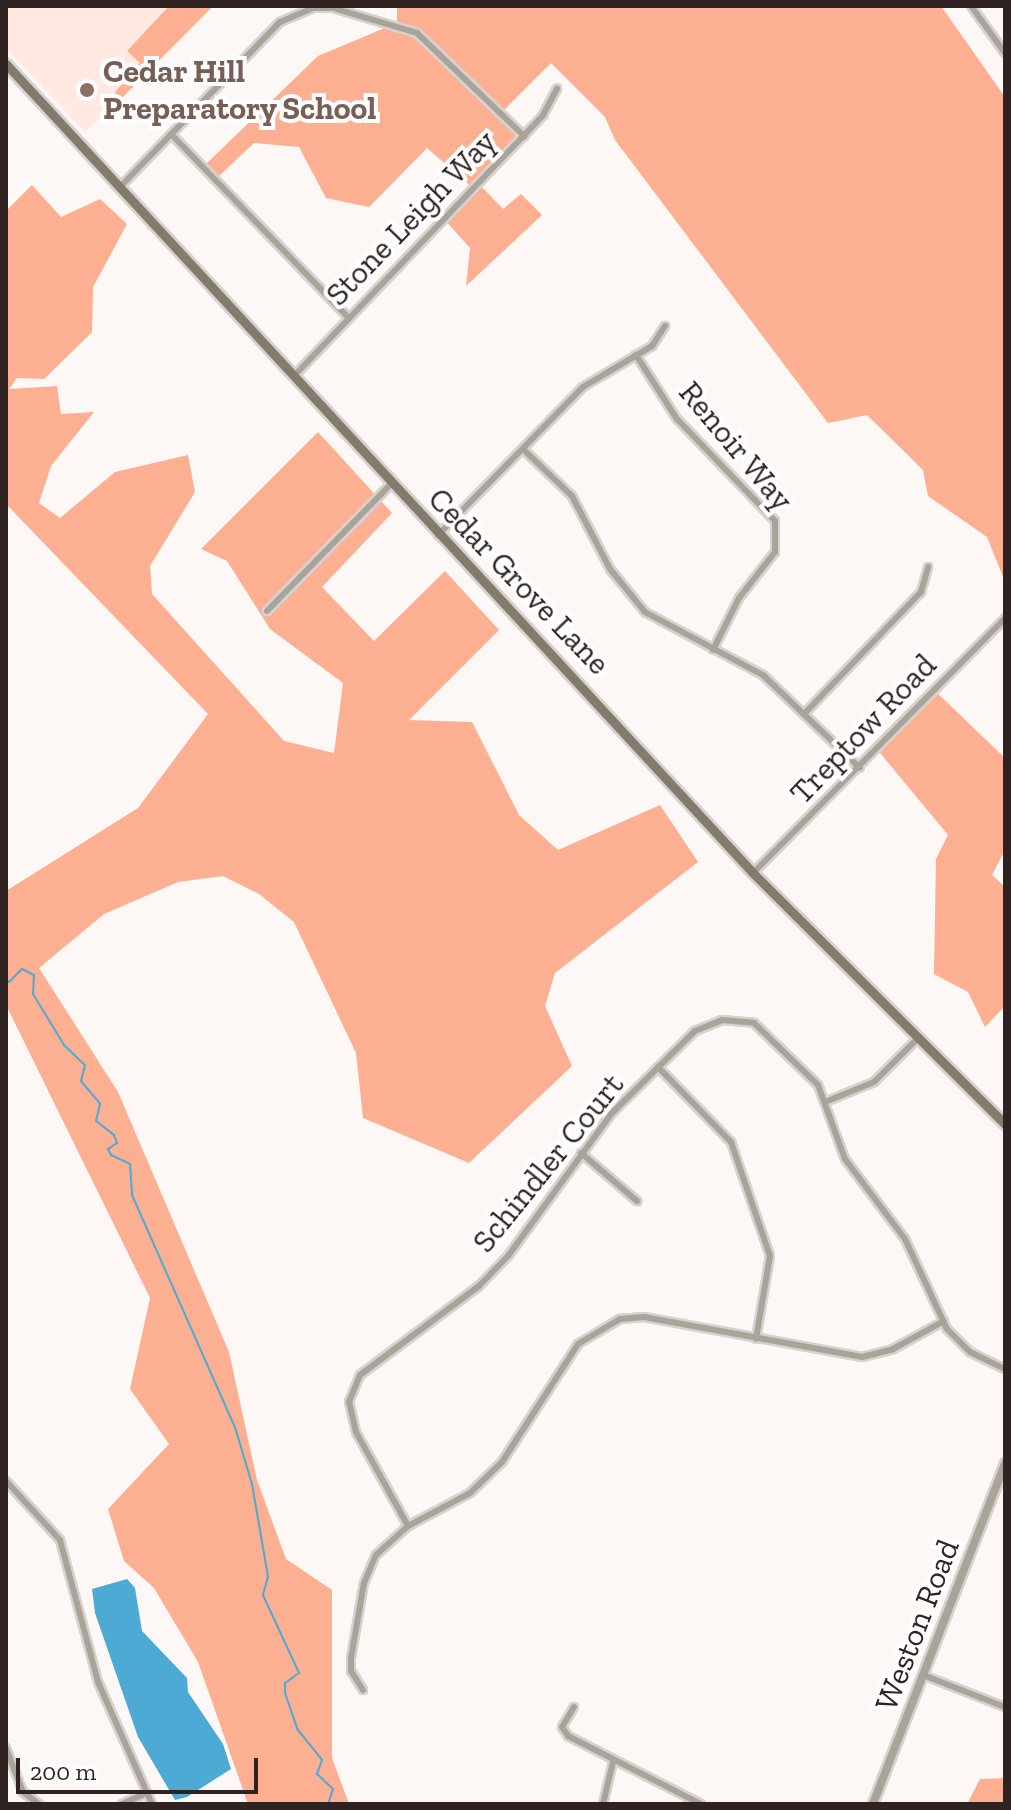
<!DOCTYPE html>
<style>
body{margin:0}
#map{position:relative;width:1011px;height:1810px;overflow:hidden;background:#fdf7f5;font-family:"Zilla Slab",serif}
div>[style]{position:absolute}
.built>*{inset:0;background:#ffe9e1}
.green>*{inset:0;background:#fdaf92}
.water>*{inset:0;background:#4caad4}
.stream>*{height:2px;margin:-1px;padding:0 1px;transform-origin:1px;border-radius:1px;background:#4caad4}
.roads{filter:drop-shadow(2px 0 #d8d1cf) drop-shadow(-2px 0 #d8d1cf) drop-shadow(0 2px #d8d1cf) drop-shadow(0 -2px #d8d1cf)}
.minor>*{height:6px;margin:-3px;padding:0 3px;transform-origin:3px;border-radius:3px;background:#a9a49a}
.tertiary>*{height:8px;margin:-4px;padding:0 4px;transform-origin:4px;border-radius:4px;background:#a9a49a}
.secondary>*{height:9px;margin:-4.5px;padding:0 4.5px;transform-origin:4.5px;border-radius:4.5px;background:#827c6d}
.dots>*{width:22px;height:22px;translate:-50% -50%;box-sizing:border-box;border:4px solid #fff;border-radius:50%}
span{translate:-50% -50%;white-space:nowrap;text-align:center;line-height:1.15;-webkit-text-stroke:8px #fff;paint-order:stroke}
.education-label{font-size:32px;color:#785e54;font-weight:700}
.left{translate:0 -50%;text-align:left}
.street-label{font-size:32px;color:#2e2320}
.frame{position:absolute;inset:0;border:8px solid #2e2320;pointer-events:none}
.scale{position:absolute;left:16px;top:1758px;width:242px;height:36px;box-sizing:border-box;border:4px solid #2e2320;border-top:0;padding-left:10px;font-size:24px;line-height:28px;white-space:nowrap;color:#2e2320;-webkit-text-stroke:6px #fff;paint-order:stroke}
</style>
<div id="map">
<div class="built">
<i style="clip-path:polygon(6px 6px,213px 6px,85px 132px,6px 48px)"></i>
</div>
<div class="green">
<i style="clip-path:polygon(169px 6px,213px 6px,108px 112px,116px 91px,140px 63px,127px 51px)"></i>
<i style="clip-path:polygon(397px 6px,941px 6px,1005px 97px,1005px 582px,987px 537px,928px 496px,923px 470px,867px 415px,828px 423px,615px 140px,605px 117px,551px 63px,497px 117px,521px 137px,478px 183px,503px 209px,521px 194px,542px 215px,466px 286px,470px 248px,444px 219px,473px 188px,427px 148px,369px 207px,326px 198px,299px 147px,254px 143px,219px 176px,206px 164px,318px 56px,397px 23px)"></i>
<i style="clip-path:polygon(32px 185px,61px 217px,100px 199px,127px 224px,93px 287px,92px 332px,44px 379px,17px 378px,9px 389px,57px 386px,61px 414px,94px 412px,51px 466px,39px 503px,60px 518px,115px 472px,188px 455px,195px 492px,150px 566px,152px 594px,284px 741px,334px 753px,343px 683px,270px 629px,227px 561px,201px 549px,318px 432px,392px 513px,322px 587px,374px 641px,445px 571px,499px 630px,409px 720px,472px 722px,519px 815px,558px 850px,660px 805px,698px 862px,555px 973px,545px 1006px,572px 1066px,469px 1163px,363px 1118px,356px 1053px,294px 922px,259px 894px,223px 876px,178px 882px,104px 914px,39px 968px,118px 1092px,229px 1352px,257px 1480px,286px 1559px,332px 1590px,332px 1758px,349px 1804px,248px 1804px,198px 1662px,154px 1588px,124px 1561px,108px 1509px,169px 1444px,130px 1389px,150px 1298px,6px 1005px,6px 891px,138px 808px,208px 714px,6px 504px,6px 211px)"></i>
<i style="clip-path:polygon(934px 690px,1005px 758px,1005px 850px,992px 875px,1005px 887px,1005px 1006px,985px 1027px,968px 992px,934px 974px,936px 859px,948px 835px,876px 748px)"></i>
<i style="clip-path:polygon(1005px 1778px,1005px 1804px,967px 1804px,980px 1779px)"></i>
</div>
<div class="water">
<i style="clip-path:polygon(127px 1579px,135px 1588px,142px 1631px,187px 1678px,188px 1692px,223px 1744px,231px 1769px,187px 1797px,175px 1800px,138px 1737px,95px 1613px,92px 1589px)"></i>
</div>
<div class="stream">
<i style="left:6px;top:979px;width:4px;rotate:45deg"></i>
<i style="left:9px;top:982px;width:18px;rotate:-45deg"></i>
<i style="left:22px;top:969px;width:13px;rotate:27deg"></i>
<i style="left:34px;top:975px;width:19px;rotate:93deg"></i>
<i style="left:33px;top:994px;width:60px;rotate:58.7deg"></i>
<i style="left:64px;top:1045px;width:29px;rotate:44deg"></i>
<i style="left:85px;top:1065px;width:16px;rotate:104deg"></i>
<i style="left:81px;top:1081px;width:30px;rotate:50deg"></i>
<i style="left:100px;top:1104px;width:17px;rotate:103deg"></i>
<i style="left:96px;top:1121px;width:23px;rotate:38deg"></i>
<i style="left:114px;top:1135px;width:9px;rotate:69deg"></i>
<i style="left:117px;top:1143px;width:11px;rotate:146deg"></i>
<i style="left:108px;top:1149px;width:7px;rotate:63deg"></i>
<i style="left:111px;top:1155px;width:21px;rotate:25deg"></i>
<i style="left:130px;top:1164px;width:31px;rotate:86deg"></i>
<i style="left:132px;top:1195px;width:254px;rotate:66.1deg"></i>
<i style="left:235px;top:1427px;width:59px;rotate:73.4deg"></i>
<i style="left:252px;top:1484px;width:94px;rotate:80.2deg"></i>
<i style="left:268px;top:1577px;width:19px;rotate:106deg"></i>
<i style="left:263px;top:1595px;width:86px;rotate:65.2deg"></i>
<i style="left:299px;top:1673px;width:17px;rotate:144deg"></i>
<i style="left:285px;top:1683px;width:10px;rotate:90deg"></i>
<i style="left:285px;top:1693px;width:39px;rotate:71deg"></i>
<i style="left:298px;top:1730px;width:38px;rotate:51deg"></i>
<i style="left:322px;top:1760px;width:15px;rotate:110deg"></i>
<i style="left:317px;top:1774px;width:22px;rotate:43deg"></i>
<i style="left:333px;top:1789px;width:16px;rotate:108deg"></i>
</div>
<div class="roads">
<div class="minor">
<i style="left:971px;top:6px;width:58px;rotate:54.1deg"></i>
<i style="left:172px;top:135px;width:255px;rotate:46deg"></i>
<i style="left:120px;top:187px;width:230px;rotate:-45.9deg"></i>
<i style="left:280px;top:22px;width:36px;rotate:-23deg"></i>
<i style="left:313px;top:8px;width:20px"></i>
<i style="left:333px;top:8px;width:88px;rotate:16.6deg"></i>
<i style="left:417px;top:33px;width:149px;rotate:43.9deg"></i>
<i style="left:636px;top:355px;width:76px;rotate:57.4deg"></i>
<i style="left:677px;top:419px;width:141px;rotate:46.1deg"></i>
<i style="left:775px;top:521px;width:31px;rotate:90deg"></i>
<i style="left:775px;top:552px;width:58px;rotate:128deg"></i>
<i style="left:739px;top:598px;width:58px;rotate:116.6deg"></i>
<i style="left:294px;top:376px;width:361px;rotate:-46.3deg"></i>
<i style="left:543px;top:115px;width:30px;rotate:-62deg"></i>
<i style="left:523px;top:449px;width:68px;rotate:43.8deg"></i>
<i style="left:572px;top:496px;width:82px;rotate:62.5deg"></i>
<i style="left:610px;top:569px;width:55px;rotate:50.9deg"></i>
<i style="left:645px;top:612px;width:134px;rotate:28.1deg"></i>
<i style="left:763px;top:675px;width:134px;rotate:43.8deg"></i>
<i style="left:438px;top:535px;width:207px;rotate:-45.6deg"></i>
<i style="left:583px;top:387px;width:80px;rotate:-30.7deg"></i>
<i style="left:652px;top:346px;width:24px;rotate:-57deg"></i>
<i style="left:267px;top:611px;width:177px;rotate:-45.7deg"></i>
<i style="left:804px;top:714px;width:169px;rotate:-46.2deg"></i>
<i style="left:921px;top:592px;width:26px;rotate:-74deg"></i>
<i style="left:753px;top:873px;width:359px;rotate:-45.3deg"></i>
<i style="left:658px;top:1067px;width:105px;rotate:45.8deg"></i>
<i style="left:731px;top:1142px;width:120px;rotate:71.1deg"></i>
<i style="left:770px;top:1256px;width:84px;rotate:99.6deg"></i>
<i style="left:825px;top:1102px;width:53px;rotate:-22.2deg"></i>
<i style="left:874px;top:1082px;width:59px;rotate:-45deg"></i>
<i style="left:581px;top:1153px;width:74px;rotate:40.6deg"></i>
<i style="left:6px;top:1481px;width:80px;rotate:47.5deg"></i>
<i style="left:60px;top:1540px;width:147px;rotate:75deg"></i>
<i style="left:98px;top:1682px;width:133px;rotate:66.1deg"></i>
<i style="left:408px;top:1526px;width:107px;rotate:-119deg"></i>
<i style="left:356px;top:1432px;width:31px;rotate:-103deg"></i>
<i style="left:349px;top:1402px;width:29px;rotate:-68deg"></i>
<i style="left:360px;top:1375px;width:149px;rotate:-36.8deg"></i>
<i style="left:479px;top:1286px;width:42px;rotate:-46deg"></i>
<i style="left:508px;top:1256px;width:175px;rotate:-54deg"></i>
<i style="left:611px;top:1114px;width:118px;rotate:-44.7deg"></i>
<i style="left:695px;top:1031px;width:29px;rotate:-22deg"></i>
<i style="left:722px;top:1020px;width:32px;rotate:5deg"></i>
<i style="left:754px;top:1023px;width:89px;rotate:44.1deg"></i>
<i style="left:818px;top:1085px;width:79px;rotate:70deg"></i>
<i style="left:845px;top:1159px;width:100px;rotate:53.1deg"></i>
<i style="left:905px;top:1239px;width:99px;rotate:65deg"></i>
<i style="left:947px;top:1329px;width:33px;rotate:45deg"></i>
<i style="left:970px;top:1352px;width:39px;rotate:26deg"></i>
<i style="left:923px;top:1675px;width:88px;rotate:21.3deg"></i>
<i style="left:363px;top:1690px;width:22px;rotate:-122deg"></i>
<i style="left:351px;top:1671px;width:13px;rotate:-90deg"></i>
<i style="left:351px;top:1658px;width:76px;rotate:-80.2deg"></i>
<i style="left:364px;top:1583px;width:30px;rotate:-67deg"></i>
<i style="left:376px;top:1555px;width:43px;rotate:-42.2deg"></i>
<i style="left:408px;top:1526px;width:70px;rotate:-28deg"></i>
<i style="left:470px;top:1493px;width:45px;rotate:-44.1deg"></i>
<i style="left:502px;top:1462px;width:140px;rotate:-57.2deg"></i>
<i style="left:578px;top:1344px;width:49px;rotate:-30.8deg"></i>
<i style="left:620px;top:1319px;width:24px;rotate:-5deg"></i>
<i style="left:644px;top:1317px;width:222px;rotate:10.4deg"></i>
<i style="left:862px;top:1357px;width:32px;rotate:-14deg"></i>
<i style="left:893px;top:1349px;width:58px;rotate:-28.8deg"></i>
<i style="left:574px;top:1707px;width:23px;rotate:121deg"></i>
<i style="left:562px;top:1727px;width:11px;rotate:56deg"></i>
<i style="left:568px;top:1736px;width:149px;rotate:27.1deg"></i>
<i style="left:6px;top:1748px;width:47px;rotate:68.9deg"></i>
<i style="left:23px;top:1792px;width:20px;rotate:37deg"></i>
<i style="left:122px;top:1804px;width:27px;rotate:-24deg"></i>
<i style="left:603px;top:1804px;width:43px;rotate:-76.6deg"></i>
</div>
<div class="tertiary">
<i style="left:873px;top:1804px;width:366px;rotate:-68.8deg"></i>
</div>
<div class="secondary">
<i style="left:6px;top:64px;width:1101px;rotate:47.28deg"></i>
<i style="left:753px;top:873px;width:356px;rotate:44.9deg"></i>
</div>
</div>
<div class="dots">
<i style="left:87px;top:90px;background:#8d6e63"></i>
</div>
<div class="education-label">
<span class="left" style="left:103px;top:90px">Cedar Hill<br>Preparatory School</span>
</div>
<div class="street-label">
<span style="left:411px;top:218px;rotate:-46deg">Stone Leigh Way</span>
<span style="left:736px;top:446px;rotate:50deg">Renoir Way</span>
<span style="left:519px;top:581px;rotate:46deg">Cedar Grove Lane</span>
<span style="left:863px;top:729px;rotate:-46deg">Treptow Road</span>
<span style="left:548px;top:1163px;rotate:-51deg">Schindler Court</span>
<span style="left:917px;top:1625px;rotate:-69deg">Weston Road</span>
</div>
<div class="frame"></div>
<div class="scale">200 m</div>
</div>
